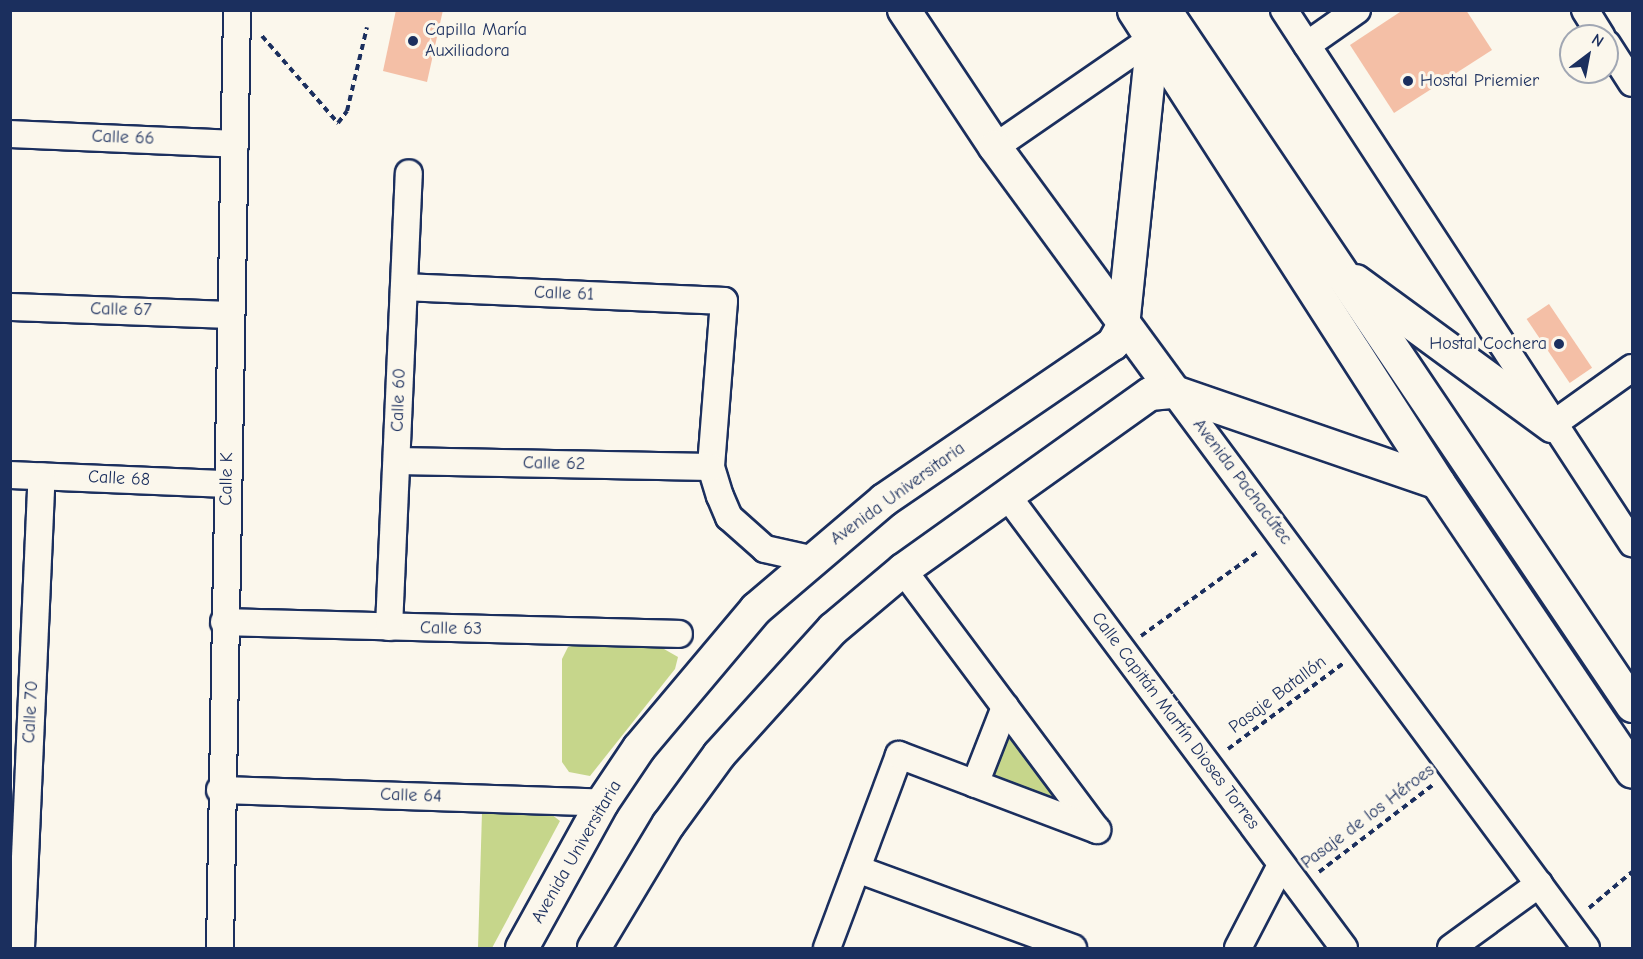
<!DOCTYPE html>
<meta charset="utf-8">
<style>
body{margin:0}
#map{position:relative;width:1643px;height:959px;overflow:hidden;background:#fbf7ec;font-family:"Comic Neue",sans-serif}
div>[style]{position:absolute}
.green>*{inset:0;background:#c6d68b}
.building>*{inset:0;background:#f4bfa6;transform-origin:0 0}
.path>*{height:4px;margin-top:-2px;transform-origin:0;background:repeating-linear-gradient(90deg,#1b2f5e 0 6px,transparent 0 10.5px)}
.roads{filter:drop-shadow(2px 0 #1b2f5e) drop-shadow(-2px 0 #1b2f5e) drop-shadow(0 2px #1b2f5e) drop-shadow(0 -2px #1b2f5e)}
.minor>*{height:26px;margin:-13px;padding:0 13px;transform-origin:13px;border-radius:13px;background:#fbf7ec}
.tertiary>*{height:32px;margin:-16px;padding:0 16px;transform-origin:16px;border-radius:16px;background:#fbf7ec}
.primary>*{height:33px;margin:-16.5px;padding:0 16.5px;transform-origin:16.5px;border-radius:16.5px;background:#fbf7ec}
.dots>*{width:16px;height:16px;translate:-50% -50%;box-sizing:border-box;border:3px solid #fbf7ec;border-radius:50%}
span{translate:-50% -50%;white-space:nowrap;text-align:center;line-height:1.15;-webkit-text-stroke:6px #fbf7ec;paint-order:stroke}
.poi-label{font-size:18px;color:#1b2f5e}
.left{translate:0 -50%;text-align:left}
.right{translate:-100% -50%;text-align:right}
.street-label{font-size:18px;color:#1b2f5e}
.frame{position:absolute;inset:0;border:12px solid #1b2f5e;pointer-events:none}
.north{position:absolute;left:1559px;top:24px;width:60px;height:60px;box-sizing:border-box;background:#fbf7ec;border:2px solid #a1a7b3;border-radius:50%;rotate:32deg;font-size:16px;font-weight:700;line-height:24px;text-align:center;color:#1b2f5e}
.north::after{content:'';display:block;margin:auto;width:21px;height:27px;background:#1b2f5e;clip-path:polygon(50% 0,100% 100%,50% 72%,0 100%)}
</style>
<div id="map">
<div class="green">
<i style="clip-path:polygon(580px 644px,657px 645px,678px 657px,675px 669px,590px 776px,569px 772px,562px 762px,562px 659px,568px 647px)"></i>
<i style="clip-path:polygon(1005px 732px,1071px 813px,987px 780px)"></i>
<i style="clip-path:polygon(482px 812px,551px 814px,560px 821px,492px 948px,478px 948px)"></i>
</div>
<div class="building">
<i style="clip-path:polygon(396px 10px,443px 10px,427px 82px,383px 71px)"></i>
<i style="clip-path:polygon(1403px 10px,1466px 10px,1492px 50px,1394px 113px,1350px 45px)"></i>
<i style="left:1549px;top:304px;width:77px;height:27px;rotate:56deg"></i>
</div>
<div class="path">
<i style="left:262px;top:36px;width:116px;rotate:48.9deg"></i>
<i style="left:338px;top:123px;width:15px;rotate:-53deg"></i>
<i style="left:347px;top:111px;width:86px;rotate:-76.6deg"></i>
<i style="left:1141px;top:636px;width:145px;rotate:-35.8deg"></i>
<i style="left:1228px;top:749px;width:146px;rotate:-36.6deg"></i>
<i style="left:1319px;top:872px;width:145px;rotate:-37.4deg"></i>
<i style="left:1589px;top:908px;width:56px;rotate:-39.9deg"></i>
</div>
<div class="roads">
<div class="minor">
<i style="left:1284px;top:10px;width:637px;rotate:56.86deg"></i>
<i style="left:1585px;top:10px;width:31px;rotate:58deg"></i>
<i style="left:1607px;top:44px;width:46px;rotate:57.3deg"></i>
<i style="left:1307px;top:45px;width:61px;rotate:-35deg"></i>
<i style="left:10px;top:134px;width:225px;rotate:2.5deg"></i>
<i style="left:995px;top:147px;width:192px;rotate:-34.6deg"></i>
<i style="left:404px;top:287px;width:320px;rotate:2.5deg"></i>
<i style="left:724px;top:301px;width:167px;rotate:94.5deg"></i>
<i style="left:711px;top:467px;width:30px;rotate:73deg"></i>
<i style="left:720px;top:496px;width:23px;rotate:67deg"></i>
<i style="left:729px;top:517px;width:48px;rotate:41.6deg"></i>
<i style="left:765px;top:549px;width:46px;rotate:12.5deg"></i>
<i style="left:10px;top:307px;width:221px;rotate:2.1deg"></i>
<i style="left:1174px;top:392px;width:692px;rotate:53.46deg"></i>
<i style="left:1552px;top:425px;width:98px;rotate:-35.5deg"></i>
<i style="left:397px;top:461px;width:314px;rotate:1.1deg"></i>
<i style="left:10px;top:475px;width:217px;rotate:2.4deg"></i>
<i style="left:1006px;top:494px;width:566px;rotate:53.33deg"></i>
<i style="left:903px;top:570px;width:324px;rotate:53.3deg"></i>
<i style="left:224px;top:622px;width:455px;rotate:1.5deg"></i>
<i style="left:389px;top:627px;width:454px;rotate:-87.5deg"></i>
<i style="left:975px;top:784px;width:83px;rotate:-68.7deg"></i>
<i style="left:220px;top:790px;width:382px;rotate:1.9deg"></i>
<i style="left:857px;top:869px;width:230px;rotate:20.1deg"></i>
<i style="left:21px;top:948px;width:472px;rotate:-87.5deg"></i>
<i style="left:220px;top:948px;width:938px;rotate:-88.96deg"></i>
<i style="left:827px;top:948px;width:206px;rotate:-69.5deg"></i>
<i style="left:899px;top:755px;width:212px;rotate:20.7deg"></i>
<i style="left:1238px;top:948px;width:93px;rotate:-62.6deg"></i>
<i style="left:1451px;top:948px;width:109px;rotate:-36deg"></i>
</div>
<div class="tertiary">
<i style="left:904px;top:10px;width:164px;rotate:56.4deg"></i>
<i style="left:995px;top:147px;width:303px;rotate:53.8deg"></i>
<i style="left:522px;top:948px;width:166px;rotate:-61.1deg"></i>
<i style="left:602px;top:803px;width:66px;rotate:-56.1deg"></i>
<i style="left:639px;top:748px;width:182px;rotate:-49.9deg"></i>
<i style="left:756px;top:609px;width:168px;rotate:-40.4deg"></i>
<i style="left:884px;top:500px;width:277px;rotate:-34.3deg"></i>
<i style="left:1113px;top:344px;width:21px;rotate:-61deg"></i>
<i style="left:1123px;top:326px;width:290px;rotate:-84.1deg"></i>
<i style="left:1153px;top:38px;width:14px;rotate:-36deg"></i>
<i style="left:594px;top:948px;width:144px;rotate:-59deg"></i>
<i style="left:668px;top:825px;width:87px;rotate:-53.9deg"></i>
<i style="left:719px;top:755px;width:170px;rotate:-47.9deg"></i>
<i style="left:833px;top:629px;width:92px;rotate:-40.1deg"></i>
<i style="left:903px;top:570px;width:303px;rotate:-35.5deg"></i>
<i style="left:1150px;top:394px;width:24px;rotate:-5deg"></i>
<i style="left:1174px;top:392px;width:279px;rotate:19deg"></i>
</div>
<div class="primary">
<i style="left:1134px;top:10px;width:562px;rotate:57.27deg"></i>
<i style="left:1438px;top:483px;width:347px;rotate:56deg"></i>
<i style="left:1164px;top:10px;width:838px;rotate:56.04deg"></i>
<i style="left:1355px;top:281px;width:244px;rotate:36.2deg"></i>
</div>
</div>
<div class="dots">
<i style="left:413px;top:41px;background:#1b2f5e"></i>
<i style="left:1408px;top:81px;background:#1b2f5e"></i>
<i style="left:1559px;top:344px;background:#1b2f5e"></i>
</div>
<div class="poi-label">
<span class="left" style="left:425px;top:41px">Capilla María<br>Auxiliadora</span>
<span class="left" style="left:1420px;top:81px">Hostal Priemier</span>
<span class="right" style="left:1547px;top:344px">Hostal Cochera</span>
</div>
<div class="street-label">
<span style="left:123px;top:138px;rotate:2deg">Calle 66</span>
<span style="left:564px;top:294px;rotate:2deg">Calle 61</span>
<span style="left:121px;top:310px;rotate:1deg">Calle 67</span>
<span style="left:399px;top:400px;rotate:-88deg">Calle 60</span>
<span style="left:554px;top:464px;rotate:1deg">Calle 62</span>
<span style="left:119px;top:479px;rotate:3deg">Calle 68</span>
<span style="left:227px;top:479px;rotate:-89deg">Calle K</span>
<span style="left:1242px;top:482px;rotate:53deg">Avenida Pachacútec</span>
<span style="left:898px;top:494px;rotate:-36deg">Avenida Universitaria</span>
<span style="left:451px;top:629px;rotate:1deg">Calle 63</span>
<span style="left:1278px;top:695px;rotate:-37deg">Pasaje Batallón</span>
<span style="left:31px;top:712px;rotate:-87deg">Calle 70</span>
<span style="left:1175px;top:721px;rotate:53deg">Calle Capitán Martín Dioses Torres</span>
<span style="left:411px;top:796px;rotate:2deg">Calle 64</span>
<span style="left:1368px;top:817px;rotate:-37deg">Pasaje de los Héroes</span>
<span style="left:577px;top:852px;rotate:-60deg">Avenida Universitaria</span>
</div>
<div class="frame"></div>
<div class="north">N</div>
</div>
